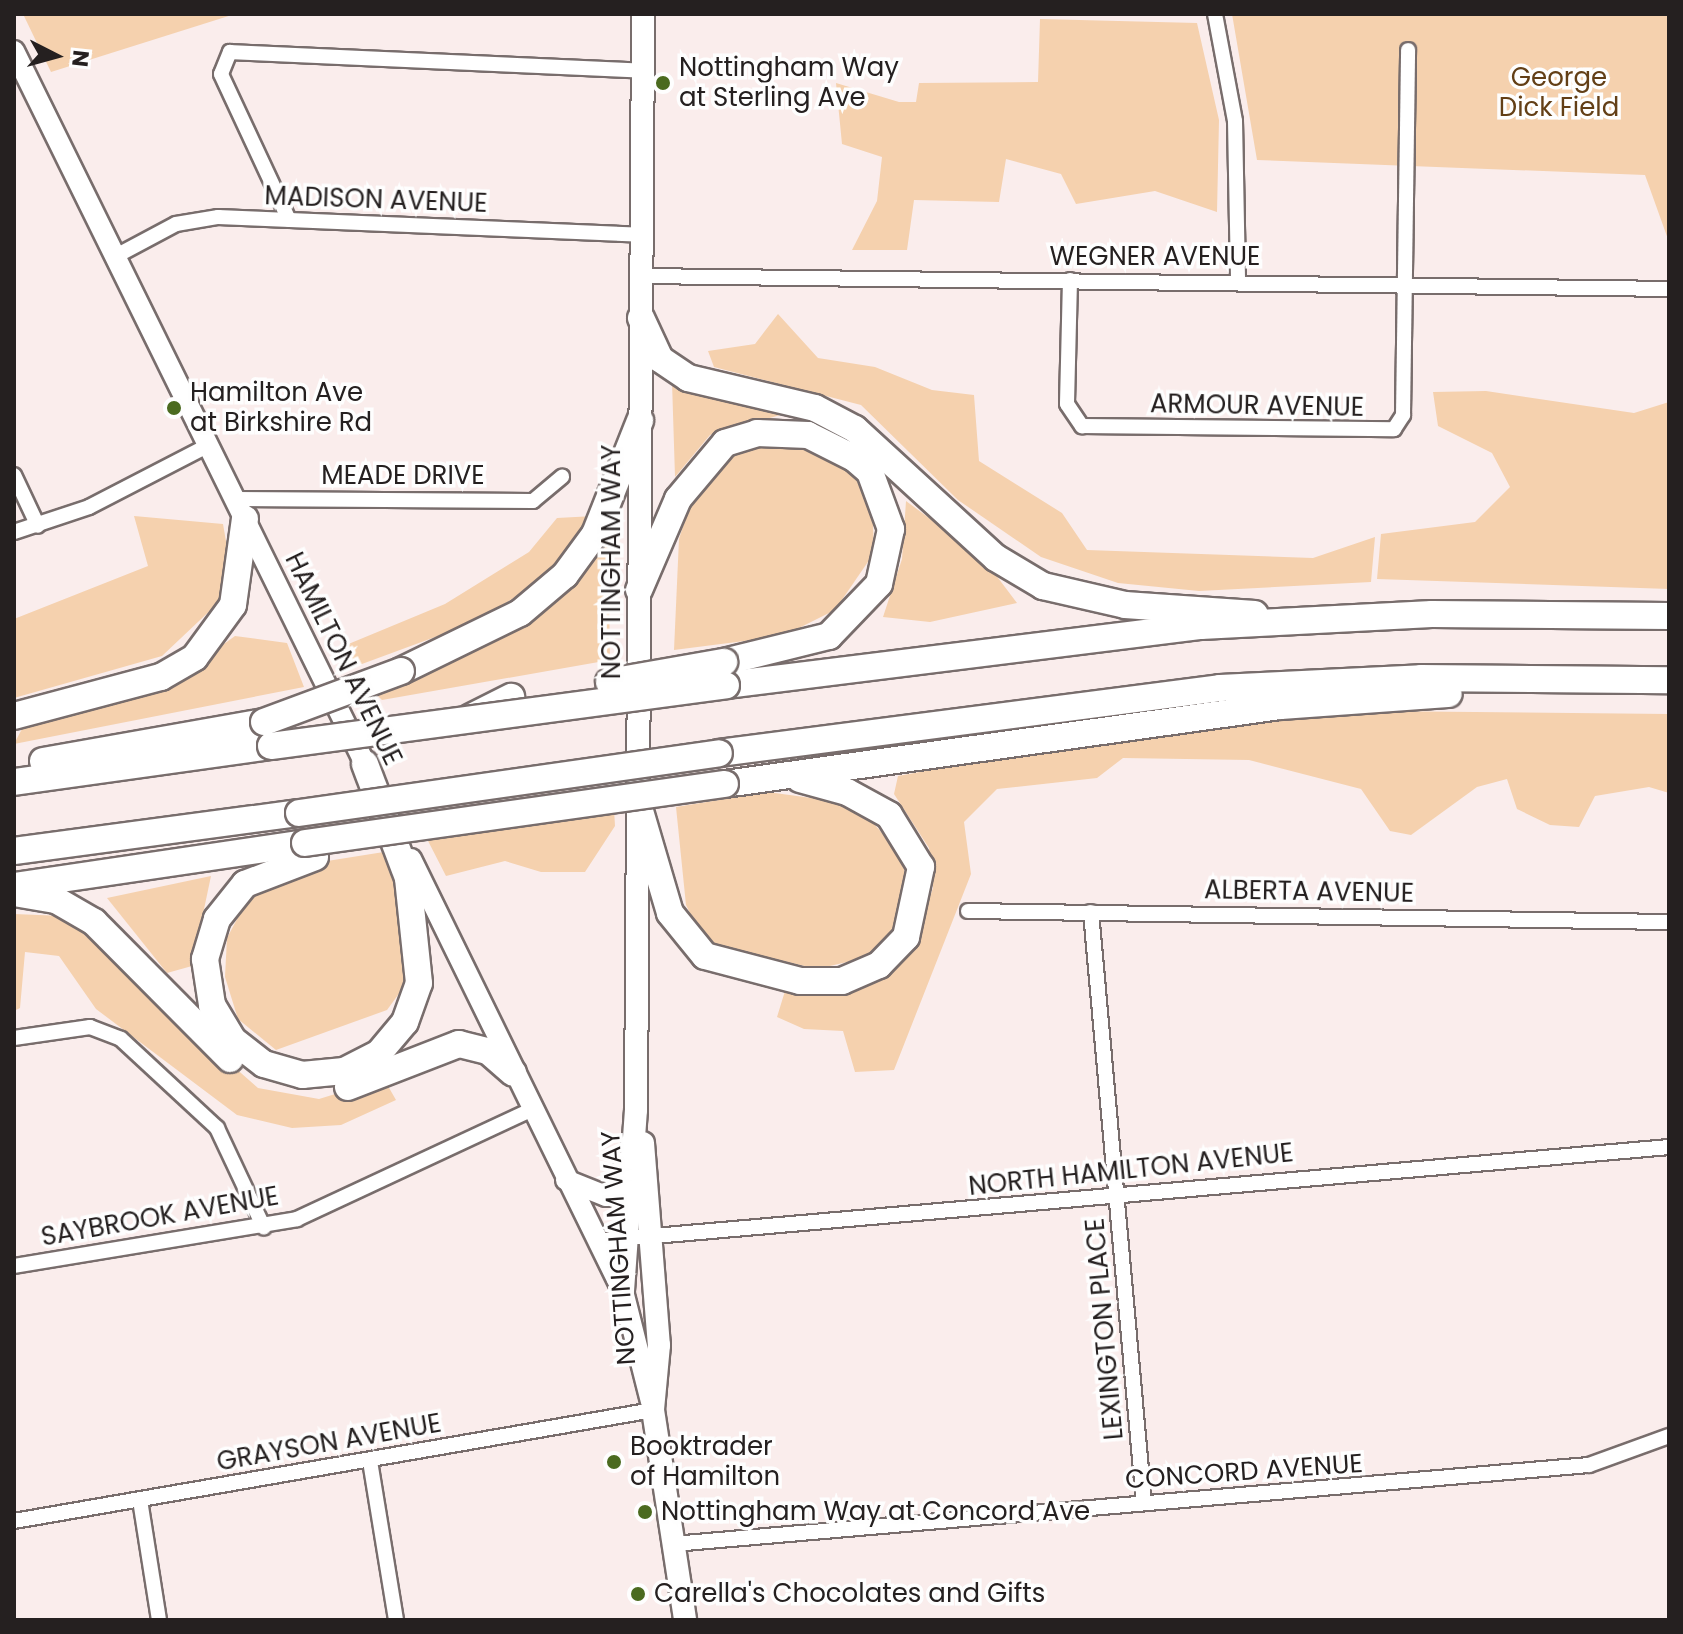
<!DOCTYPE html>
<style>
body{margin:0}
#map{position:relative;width:1683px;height:1634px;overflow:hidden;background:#faedec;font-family:Poppins,sans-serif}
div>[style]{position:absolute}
.green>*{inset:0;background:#f5d1ae}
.roads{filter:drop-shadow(2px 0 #786d6c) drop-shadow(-2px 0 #786d6c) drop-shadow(0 2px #786d6c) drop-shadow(0 -2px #786d6c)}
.minor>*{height:14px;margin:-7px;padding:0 7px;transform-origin:7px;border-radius:7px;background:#fff}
.secondary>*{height:20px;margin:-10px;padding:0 10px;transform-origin:10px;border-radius:10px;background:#fff}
.primary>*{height:22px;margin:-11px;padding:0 11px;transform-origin:11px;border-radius:11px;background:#fff}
.motorway>*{height:26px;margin:-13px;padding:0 13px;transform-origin:13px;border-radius:13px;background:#fff}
.bridges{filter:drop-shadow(2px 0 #786d6c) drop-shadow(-2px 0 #786d6c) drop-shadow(0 2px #786d6c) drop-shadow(0 -2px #786d6c)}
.motorway-bridge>*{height:26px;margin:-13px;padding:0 13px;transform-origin:13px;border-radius:13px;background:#fff}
.dots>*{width:22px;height:22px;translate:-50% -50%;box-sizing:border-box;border:4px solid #fefefe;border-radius:50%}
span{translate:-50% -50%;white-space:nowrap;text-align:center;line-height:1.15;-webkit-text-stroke:7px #fefefe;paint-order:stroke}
.poi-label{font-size:26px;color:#252020}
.left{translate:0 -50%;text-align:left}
.park-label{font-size:26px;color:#633f16}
.street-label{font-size:26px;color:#252020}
.frame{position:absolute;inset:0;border:16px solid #252020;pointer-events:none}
.north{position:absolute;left:16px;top:16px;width:80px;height:80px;-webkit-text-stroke:6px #fefefe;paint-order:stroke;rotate:96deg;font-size:22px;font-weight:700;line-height:32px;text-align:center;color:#252020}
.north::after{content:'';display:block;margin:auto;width:28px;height:36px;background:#252020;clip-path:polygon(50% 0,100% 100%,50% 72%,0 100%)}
</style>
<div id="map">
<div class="green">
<i style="clip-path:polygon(23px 14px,235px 14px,51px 72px)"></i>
<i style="clip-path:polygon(1232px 14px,1669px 14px,1669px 242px,1645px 175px,1257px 160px)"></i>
<i style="clip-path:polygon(1040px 19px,1197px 23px,1219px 120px,1217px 212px,1155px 191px,1076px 204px,1061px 174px,1006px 159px,999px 202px,914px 200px,907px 250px,852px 250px,877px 201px,882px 157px,842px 144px,836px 83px,899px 102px,916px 102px,919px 83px,1038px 82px)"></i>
<i style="clip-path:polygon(778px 314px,818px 358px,875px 367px,932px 390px,974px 395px,979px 461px,1062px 513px,1087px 550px,1313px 558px,1375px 537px,1371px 582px,1199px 591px,1118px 583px,1041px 557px,958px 500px,861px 405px,714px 367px,708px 351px,755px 344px)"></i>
<i style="clip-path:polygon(672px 382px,794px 411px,710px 435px,675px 477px)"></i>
<i style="clip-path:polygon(1486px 391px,1634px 413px,1669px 402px,1669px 589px,1377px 579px,1381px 534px,1475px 522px,1510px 487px,1492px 453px,1438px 426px,1433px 392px)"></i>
<i style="clip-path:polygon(774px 443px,824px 450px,872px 494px,874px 553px,835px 610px,783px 636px,674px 650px,679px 539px,691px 501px,718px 456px)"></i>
<i style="clip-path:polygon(906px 501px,983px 558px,1017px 603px,930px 622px,883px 617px,902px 559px)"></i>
<i style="clip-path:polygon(134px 516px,223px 524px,231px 570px,217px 604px,162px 656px,14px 698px,14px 619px,148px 566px)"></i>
<i style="clip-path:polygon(594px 516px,551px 575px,473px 623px,343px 671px,334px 650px,445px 604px,529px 552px,557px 518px)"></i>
<i style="clip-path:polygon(608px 532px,610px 660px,382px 700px,372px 690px,479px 645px)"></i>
<i style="clip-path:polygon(235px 636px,287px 643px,304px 687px,14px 744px,23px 727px,178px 677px)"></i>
<i style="clip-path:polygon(1372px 711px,1669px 714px,1669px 793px,1649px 787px,1595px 796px,1579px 827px,1550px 825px,1517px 809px,1507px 779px,1477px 787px,1411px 835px,1390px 831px,1361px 789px,1249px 760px,1123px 758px,1097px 778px,997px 789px,964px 822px,971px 874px,894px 1070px,855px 1072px,843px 1031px,804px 1029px,777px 1017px,785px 991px,827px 995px,868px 986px,895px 966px,918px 931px,933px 888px,929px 848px,894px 794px,898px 776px,1122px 735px)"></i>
<i style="clip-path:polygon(768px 792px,840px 802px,868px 817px,904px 858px,905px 912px,881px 954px,817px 969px,704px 942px,686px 905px,676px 807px)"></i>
<i style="clip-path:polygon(614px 809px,615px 826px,585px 872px,541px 872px,505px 861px,446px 876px,426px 837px)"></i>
<i style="clip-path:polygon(390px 851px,406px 984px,387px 1010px,276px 1050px,238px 1019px,225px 977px,227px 938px,253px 889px,321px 862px)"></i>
<i style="clip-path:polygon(211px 876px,192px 966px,167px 973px,107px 898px)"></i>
<i style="clip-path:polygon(14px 914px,63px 916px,258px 1088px,319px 1099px,384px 1079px,396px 1100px,341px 1125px,292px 1128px,237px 1115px,96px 1009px,59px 956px,25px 952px,20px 1008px,14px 1011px)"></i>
</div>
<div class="roads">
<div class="minor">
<i style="left:1215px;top:14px;width:109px;rotate:79.4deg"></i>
<i style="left:1235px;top:121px;width:161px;rotate:88.9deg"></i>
<i style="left:289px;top:220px;width:161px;rotate:-115deg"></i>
<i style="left:221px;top:74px;width:24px;rotate:-68deg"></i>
<i style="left:230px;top:52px;width:413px;rotate:2.6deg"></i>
<i style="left:116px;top:256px;width:68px;rotate:-28.1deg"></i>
<i style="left:176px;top:224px;width:43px;rotate:-9.5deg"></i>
<i style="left:218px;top:217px;width:424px;rotate:2.4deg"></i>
<i style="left:641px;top:276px;width:1028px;rotate:0.72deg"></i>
<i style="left:1070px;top:280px;width:124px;rotate:91.4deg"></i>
<i style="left:1067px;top:404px;width:27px;rotate:56deg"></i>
<i style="left:1082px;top:426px;width:312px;rotate:0.6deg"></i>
<i style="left:1394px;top:429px;width:17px;rotate:-57deg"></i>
<i style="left:1403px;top:415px;width:365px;rotate:-89.2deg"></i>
<i style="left:14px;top:475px;width:56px;rotate:64.8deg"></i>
<i style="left:236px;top:499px;width:297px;rotate:0.4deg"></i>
<i style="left:533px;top:501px;width:38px;rotate:-40deg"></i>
<i style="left:14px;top:532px;width:79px;rotate:-18.4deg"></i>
<i style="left:89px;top:507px;width:135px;rotate:-27.3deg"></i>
<i style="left:968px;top:911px;width:701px;rotate:0.9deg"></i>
<i style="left:1091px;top:912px;width:593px;rotate:84.88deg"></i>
<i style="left:14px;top:1038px;width:77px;rotate:-8.2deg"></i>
<i style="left:90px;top:1027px;width:33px;rotate:21deg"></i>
<i style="left:121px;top:1039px;width:131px;rotate:42.8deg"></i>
<i style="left:217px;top:1128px;width:110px;rotate:64.8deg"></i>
<i style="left:597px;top:1241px;width:1076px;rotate:-5.01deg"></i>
<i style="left:14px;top:1266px;width:287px;rotate:-9.4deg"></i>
<i style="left:297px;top:1219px;width:258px;rotate:-25deg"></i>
<i style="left:370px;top:1461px;width:161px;rotate:80.7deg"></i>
<i style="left:140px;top:1500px;width:121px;rotate:81deg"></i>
<i style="left:14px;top:1521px;width:649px;rotate:-9.85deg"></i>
<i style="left:673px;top:1544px;width:919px;rotate:-4.93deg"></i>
<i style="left:1589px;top:1465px;width:85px;rotate:-19.9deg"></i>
</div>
<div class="secondary">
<i style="left:14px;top:51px;width:808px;rotate:63.78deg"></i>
<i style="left:411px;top:859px;width:481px;rotate:63.9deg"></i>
<i style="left:623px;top:1291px;width:114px;rotate:75.8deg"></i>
<i style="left:566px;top:1180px;width:43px;rotate:21.8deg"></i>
<i style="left:606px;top:1196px;width:21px;rotate:-43deg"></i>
<i style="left:621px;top:1182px;width:21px;rotate:-79deg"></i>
</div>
<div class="primary">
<i style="left:643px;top:1143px;width:203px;rotate:85.5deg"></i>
<i style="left:659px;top:1345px;width:65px;rotate:95.3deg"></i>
<i style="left:653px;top:1410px;width:212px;rotate:81.3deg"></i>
<i style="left:623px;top:1291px;width:181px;rotate:-85.9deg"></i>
<i style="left:636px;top:1110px;width:1096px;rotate:-89.63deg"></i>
</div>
<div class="motorway">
<i style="left:641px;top:318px;width:45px;rotate:65.1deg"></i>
<i style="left:660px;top:359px;width:34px;rotate:34deg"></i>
<i style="left:688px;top:378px;width:130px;rotate:13.3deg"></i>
<i style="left:815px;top:408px;width:45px;rotate:27.7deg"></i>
<i style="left:855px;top:429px;width:191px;rotate:42.5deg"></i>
<i style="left:996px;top:558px;width:55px;rotate:30.8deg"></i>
<i style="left:1043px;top:586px;width:84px;rotate:13deg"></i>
<i style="left:1125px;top:605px;width:130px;rotate:4deg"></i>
<i style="left:639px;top:590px;width:99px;rotate:-66.8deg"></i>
<i style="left:678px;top:499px;width:73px;rotate:-50deg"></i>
<i style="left:725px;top:443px;width:34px;rotate:-17deg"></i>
<i style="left:757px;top:433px;width:51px;rotate:2.2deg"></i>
<i style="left:808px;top:435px;width:51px;rotate:26.6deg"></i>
<i style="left:854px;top:458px;width:21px;rotate:41deg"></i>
<i style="left:870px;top:472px;width:61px;rotate:69.8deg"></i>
<i style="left:891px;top:529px;width:56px;rotate:102.3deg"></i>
<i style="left:879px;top:584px;width:72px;rotate:133.9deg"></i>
<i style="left:829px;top:636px;width:108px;rotate:166.1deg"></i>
<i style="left:401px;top:671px;width:132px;rotate:-26deg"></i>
<i style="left:520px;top:613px;width:59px;rotate:-40.2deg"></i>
<i style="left:565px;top:575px;width:51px;rotate:-53.8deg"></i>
<i style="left:595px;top:534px;width:122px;rotate:-68.3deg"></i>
<i style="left:726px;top:685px;width:479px;rotate:-7.1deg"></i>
<i style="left:1201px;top:626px;width:231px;rotate:-3deg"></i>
<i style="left:1432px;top:614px;width:237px;rotate:0.5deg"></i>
<i style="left:14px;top:716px;width:152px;rotate:-14.9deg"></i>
<i style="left:161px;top:677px;width:39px;rotate:-30deg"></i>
<i style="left:195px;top:657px;width:64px;rotate:-53.8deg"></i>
<i style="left:233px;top:605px;width:87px;rotate:-82.1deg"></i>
<i style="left:471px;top:717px;width:45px;rotate:-26.6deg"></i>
<i style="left:719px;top:753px;width:505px;rotate:-7.39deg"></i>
<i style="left:1220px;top:688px;width:201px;rotate:-2.8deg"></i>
<i style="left:1421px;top:678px;width:248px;rotate:0.5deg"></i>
<i style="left:43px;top:761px;width:224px;rotate:-10deg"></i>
<i style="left:14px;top:782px;width:260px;rotate:-8deg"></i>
<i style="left:725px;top:784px;width:560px;rotate:-8deg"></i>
<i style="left:1280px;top:706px;width:169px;rotate:-4.1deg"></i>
<i style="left:640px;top:811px;width:106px;rotate:73.6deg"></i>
<i style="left:670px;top:913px;width:55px;rotate:50.9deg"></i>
<i style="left:705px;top:956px;width:98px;rotate:14.7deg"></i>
<i style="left:800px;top:981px;width:42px"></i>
<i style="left:842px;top:981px;width:40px;rotate:-23.4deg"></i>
<i style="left:879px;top:965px;width:39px;rotate:-46deg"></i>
<i style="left:906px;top:937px;width:72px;rotate:-77.9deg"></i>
<i style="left:921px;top:867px;width:61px;rotate:-121.6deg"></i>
<i style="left:889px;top:815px;width:48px;rotate:-151.3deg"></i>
<i style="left:847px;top:792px;width:49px;rotate:-164.5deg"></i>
<i style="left:14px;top:851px;width:288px;rotate:-7.6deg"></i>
<i style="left:315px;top:857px;width:75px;rotate:158.9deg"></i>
<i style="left:245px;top:884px;width:45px;rotate:128.7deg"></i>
<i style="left:217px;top:919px;width:42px;rotate:106.7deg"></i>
<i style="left:205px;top:959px;width:47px;rotate:81.3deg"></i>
<i style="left:212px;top:1005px;width:41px;rotate:59deg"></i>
<i style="left:233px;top:1040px;width:39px;rotate:38deg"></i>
<i style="left:264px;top:1064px;width:40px;rotate:16deg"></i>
<i style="left:302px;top:1075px;width:42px;rotate:-5.4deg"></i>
<i style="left:344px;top:1071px;width:39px;rotate:-27deg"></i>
<i style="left:379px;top:1053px;width:40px;rotate:-50deg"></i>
<i style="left:405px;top:1022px;width:41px;rotate:-70.3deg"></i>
<i style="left:419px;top:983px;width:106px;rotate:-96deg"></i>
<i style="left:408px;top:878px;width:122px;rotate:-110.7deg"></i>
<i style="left:14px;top:886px;width:294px;rotate:-8.4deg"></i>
<i style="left:14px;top:893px;width:43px;rotate:9.5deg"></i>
<i style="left:56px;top:900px;width:44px;rotate:30.1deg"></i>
<i style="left:94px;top:922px;width:193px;rotate:45.2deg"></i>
<i style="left:348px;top:1087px;width:119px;rotate:-21.2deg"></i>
<i style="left:459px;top:1044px;width:30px;rotate:14deg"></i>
<i style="left:488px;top:1051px;width:33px;rotate:41deg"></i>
</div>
</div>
<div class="bridges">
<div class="motorway-bridge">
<i style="left:609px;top:682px;width:117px;rotate:-9.9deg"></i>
<i style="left:264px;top:722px;width:146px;rotate:-20.4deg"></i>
<i style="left:271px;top:746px;width:459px;rotate:-7.6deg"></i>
<i style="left:299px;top:813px;width:424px;rotate:-8.1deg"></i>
<i style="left:305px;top:843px;width:424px;rotate:-8deg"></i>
</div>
</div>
<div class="dots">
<i style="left:663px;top:83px;background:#4b6a1f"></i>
<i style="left:174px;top:408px;background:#4b6a1f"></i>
<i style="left:614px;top:1462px;background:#4b6a1f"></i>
<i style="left:645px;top:1512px;background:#4b6a1f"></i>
<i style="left:638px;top:1594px;background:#4b6a1f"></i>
</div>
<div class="poi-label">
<span class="left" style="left:679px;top:83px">Nottingham Way<br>at Sterling Ave</span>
<span class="left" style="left:190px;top:408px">Hamilton Ave<br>at Birkshire Rd</span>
<span class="left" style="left:630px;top:1462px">Booktrader<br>of Hamilton</span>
<span class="left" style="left:661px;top:1512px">Nottingham Way at Concord Ave</span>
<span class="left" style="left:654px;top:1594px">Carella's Chocolates and Gifts</span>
</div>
<div class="park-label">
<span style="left:1559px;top:93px">George<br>Dick Field</span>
</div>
<div class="street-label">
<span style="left:376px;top:200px;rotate:2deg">MADISON AVENUE</span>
<span style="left:1155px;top:257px">WEGNER AVENUE</span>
<span style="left:1257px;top:406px;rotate:1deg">ARMOUR AVENUE</span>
<span style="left:403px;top:476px">MEADE DRIVE</span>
<span style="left:612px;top:562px;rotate:-90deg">NOTTINGHAM WAY</span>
<span style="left:343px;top:659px;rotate:64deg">HAMILTON AVENUE</span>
<span style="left:1309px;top:892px;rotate:1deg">ALBERTA AVENUE</span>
<span style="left:1131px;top:1170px;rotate:-6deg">NORTH HAMILTON AVENUE</span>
<span style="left:160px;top:1217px;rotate:-10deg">SAYBROOK AVENUE</span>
<span style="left:619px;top:1248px;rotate:-94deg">NOTTINGHAM WAY</span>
<span style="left:1105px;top:1329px;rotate:-95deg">LEXINGTON PLACE</span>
<span style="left:329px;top:1443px;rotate:-10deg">GRAYSON AVENUE</span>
<span style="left:1244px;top:1472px;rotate:-4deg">CONCORD AVENUE</span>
</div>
<div class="frame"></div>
<div class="north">N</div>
</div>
